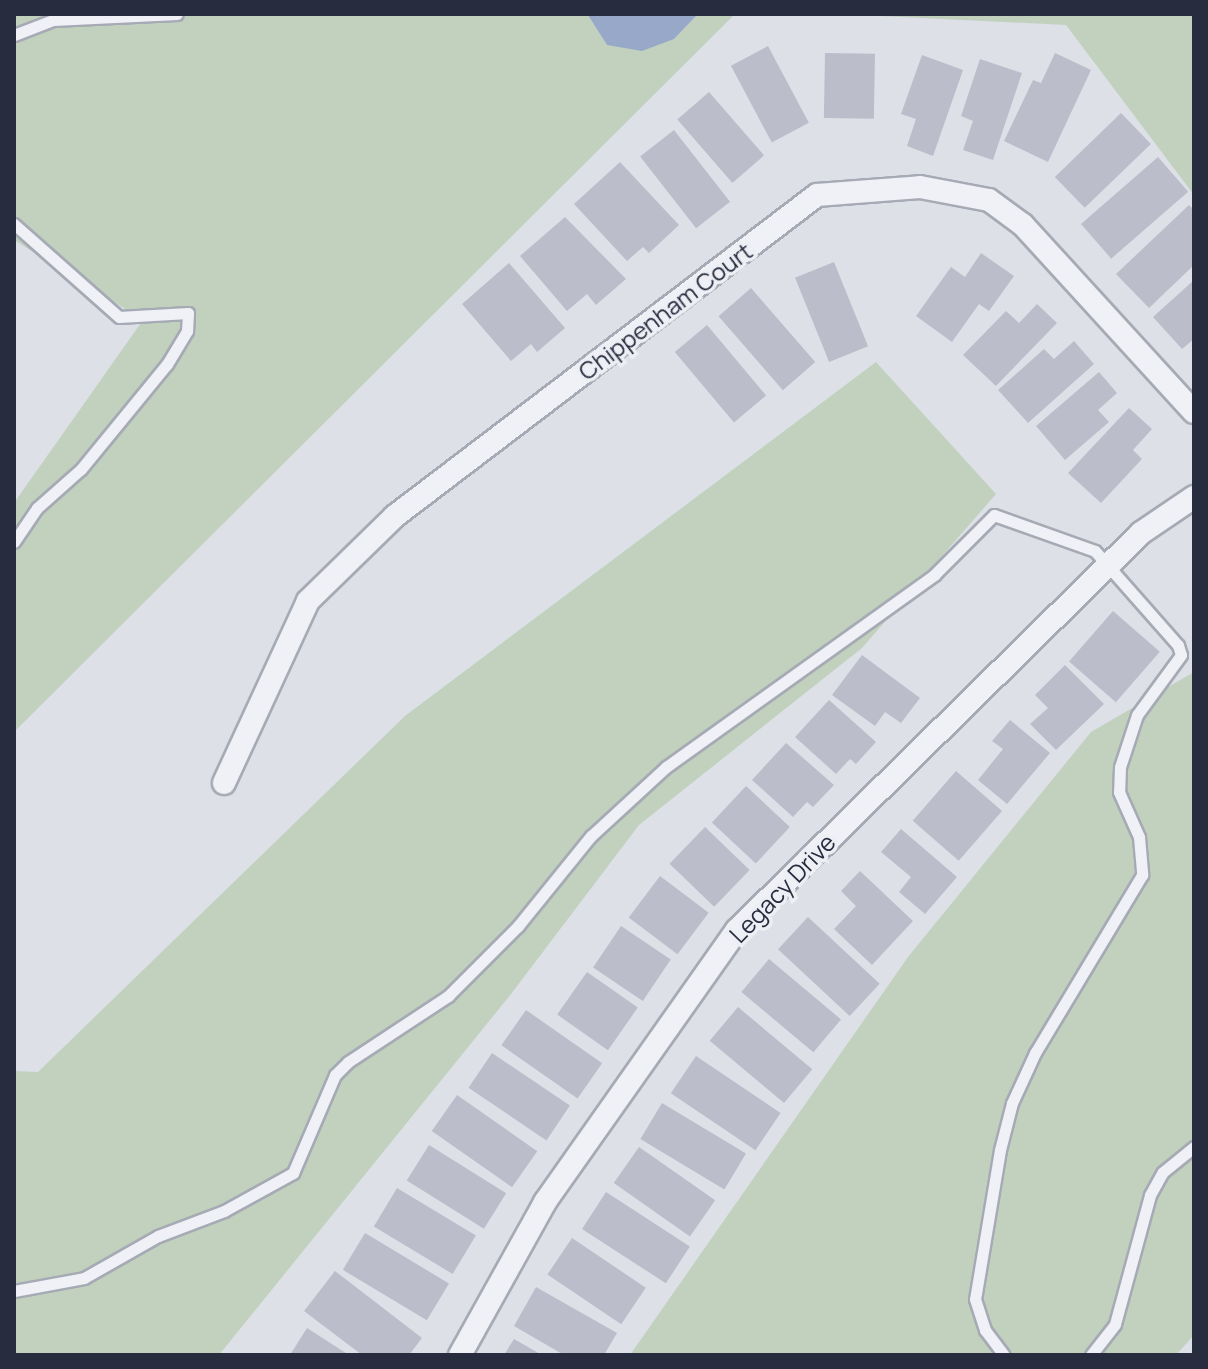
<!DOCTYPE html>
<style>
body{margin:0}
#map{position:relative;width:1208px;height:1369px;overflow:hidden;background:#dde0e7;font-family:Manrope,sans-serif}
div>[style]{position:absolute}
.green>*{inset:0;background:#c1d1be}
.water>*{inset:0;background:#98a8c8}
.building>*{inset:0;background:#bbbeca;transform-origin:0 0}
.roads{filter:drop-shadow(2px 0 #a6aab4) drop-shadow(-2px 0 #a6aab4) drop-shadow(0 2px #a6aab4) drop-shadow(0 -2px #a6aab4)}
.lane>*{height:11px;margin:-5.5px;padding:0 5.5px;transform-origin:5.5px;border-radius:5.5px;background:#f0f1f6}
.street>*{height:22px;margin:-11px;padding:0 11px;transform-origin:11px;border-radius:11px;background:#f0f1f6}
span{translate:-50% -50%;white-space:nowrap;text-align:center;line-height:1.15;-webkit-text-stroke:7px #edeff5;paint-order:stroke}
.street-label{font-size:24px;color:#272c3e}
.frame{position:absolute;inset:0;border:16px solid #272c3e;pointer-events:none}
</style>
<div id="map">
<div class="green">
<i style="clip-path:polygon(14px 14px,588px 14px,607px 45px,674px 39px,698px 14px,735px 14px,14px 732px,14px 503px,143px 320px,14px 240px)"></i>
<i style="clip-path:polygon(840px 14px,1194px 14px,1194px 195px,1066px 25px)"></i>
<i style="clip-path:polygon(876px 362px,996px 494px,862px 648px,639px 825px,511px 994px,219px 1355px,14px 1355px,14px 1071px,38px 1072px,405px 716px)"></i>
<i style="clip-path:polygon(1194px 672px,1194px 1335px,1176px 1355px,630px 1355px,908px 957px,1091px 732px)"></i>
</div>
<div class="water">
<i style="clip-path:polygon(698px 14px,674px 39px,642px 51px,607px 45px,588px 15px)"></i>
</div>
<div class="building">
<i style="left:768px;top:46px;width:87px;height:42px;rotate:62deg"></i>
<i style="left:825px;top:53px;width:50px;height:65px;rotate:1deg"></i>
<i style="clip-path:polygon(1055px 53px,1091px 70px,1048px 162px,1004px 141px,1033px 80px,1041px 83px)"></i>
<i style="clip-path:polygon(922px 55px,963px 70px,933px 156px,907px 146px,916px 119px,901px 114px)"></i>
<i style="clip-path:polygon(980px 59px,1022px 73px,993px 160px,963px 150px,973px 121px,961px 116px)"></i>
<i style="left:709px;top:92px;width:84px;height:42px;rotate:49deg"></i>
<i style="left:1121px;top:113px;width:43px;height:92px;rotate:46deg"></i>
<i style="left:674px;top:130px;width:91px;height:43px;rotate:52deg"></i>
<i style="left:1158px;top:157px;width:46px;height:102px;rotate:49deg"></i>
<i style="clip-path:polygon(620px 162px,679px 225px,649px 253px,643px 247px,627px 261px,574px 204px)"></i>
<i style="clip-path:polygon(1189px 205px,1194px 210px,1194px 265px,1149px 308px,1116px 274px)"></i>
<i style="clip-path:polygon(565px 217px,626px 279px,596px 305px,587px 294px,567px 311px,520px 256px)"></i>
<i style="clip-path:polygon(981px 253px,1014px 276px,989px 311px,979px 304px,952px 342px,916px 316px,951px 267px,965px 277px)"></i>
<i style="left:834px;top:262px;width:91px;height:42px;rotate:68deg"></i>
<i style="clip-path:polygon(509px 263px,565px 328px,537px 352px,531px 344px,511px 361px,462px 304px)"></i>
<i style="clip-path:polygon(1194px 280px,1194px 339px,1182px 349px,1153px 317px)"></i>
<i style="left:751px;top:288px;width:98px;height:43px;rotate:49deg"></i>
<i style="clip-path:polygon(1037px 304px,1057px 323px,996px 386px,963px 355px,1006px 311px,1019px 323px)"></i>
<i style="left:707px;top:325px;width:92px;height:42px;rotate:50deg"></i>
<i style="clip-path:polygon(1074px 341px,1094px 364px,1028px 423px,998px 390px,1044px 349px,1054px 359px)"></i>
<i style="clip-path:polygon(1099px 372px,1117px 393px,1098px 410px,1109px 422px,1065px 460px,1036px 426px)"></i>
<i style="clip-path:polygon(1129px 408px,1152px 429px,1133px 450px,1142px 459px,1101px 503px,1068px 473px)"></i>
<i style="left:1113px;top:611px;width:62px;height:67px;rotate:41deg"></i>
<i style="clip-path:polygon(862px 655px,920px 698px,901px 723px,885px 712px,875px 726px,832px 695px)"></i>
<i style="clip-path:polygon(1065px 665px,1104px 704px,1056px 750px,1030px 724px,1048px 708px,1035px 695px)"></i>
<i style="clip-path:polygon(829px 700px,876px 742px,856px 764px,850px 759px,836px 774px,795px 737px)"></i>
<i style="clip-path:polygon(1010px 720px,1050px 753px,1007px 804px,978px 780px,1003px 749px,992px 741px)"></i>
<i style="clip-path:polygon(786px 743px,834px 785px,813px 807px,807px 802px,793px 817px,752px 780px)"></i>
<i style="left:956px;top:771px;width:61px;height:66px;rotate:41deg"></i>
<i style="left:746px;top:786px;width:60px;height:50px;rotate:43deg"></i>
<i style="left:705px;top:827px;width:62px;height:51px;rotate:44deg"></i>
<i style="clip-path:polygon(901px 829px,957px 877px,925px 914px,899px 892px,911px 877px,881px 852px)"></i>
<i style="clip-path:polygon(860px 871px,913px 921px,872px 965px,834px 929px,856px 906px,841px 891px)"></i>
<i style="left:660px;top:876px;width:61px;height:52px;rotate:37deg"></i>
<i style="left:808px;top:917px;width:98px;height:44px;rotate:43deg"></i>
<i style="left:621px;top:926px;width:60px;height:50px;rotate:34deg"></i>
<i style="left:769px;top:959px;width:94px;height:43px;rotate:40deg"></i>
<i style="left:587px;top:972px;width:62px;height:52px;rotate:35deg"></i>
<i style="left:738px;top:1007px;width:97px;height:44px;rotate:40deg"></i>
<i style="left:526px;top:1010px;width:93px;height:43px;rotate:35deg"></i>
<i style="left:492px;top:1053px;width:94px;height:42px;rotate:34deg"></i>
<i style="left:696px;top:1056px;width:102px;height:45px;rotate:34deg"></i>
<i style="left:457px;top:1095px;width:98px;height:44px;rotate:35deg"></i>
<i style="left:662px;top:1103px;width:98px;height:42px;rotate:31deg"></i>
<i style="left:429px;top:1145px;width:91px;height:42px;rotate:32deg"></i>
<i style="left:639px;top:1147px;width:93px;height:44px;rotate:35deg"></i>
<i style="left:397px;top:1188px;width:92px;height:45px;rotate:31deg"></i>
<i style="left:606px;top:1192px;width:100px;height:44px;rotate:33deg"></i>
<i style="left:365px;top:1233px;width:98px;height:43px;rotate:31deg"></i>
<i style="left:572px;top:1238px;width:89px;height:44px;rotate:34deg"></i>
<i style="clip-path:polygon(335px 1271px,422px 1338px,409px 1355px,362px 1355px,304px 1311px)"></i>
<i style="clip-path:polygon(536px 1287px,617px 1333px,604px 1355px,564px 1355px,514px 1326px)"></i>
<i style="clip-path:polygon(307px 1328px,349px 1355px,290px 1355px)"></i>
<i style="clip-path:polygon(514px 1339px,542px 1355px,504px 1355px)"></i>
</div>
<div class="roads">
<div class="lane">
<i style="left:14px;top:35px;width:42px;rotate:-21deg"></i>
<i style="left:53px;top:20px;width:124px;rotate:-2.8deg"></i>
<i style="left:14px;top:224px;width:140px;rotate:41.5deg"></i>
<i style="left:119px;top:317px;width:69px;rotate:-3.3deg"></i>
<i style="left:188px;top:313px;width:18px;rotate:93deg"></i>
<i style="left:187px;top:331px;width:39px;rotate:121deg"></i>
<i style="left:167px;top:364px;width:136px;rotate:129.3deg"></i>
<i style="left:81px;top:469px;width:59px;rotate:138.4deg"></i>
<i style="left:37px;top:508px;width:41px;rotate:124.1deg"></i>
<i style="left:14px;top:1291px;width:71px;rotate:-10.5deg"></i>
<i style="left:84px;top:1278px;width:85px;rotate:-29.6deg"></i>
<i style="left:158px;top:1236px;width:71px;rotate:-20.7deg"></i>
<i style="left:224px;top:1211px;width:79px;rotate:-28.8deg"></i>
<i style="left:293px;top:1173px;width:107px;rotate:-66.8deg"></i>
<i style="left:335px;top:1075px;width:18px;rotate:-45deg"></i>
<i style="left:348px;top:1062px;width:120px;rotate:-33.4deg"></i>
<i style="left:448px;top:996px;width:99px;rotate:-45deg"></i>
<i style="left:518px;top:926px;width:116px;rotate:-51deg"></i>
<i style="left:591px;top:836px;width:102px;rotate:-42.6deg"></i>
<i style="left:666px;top:767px;width:330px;rotate:-35.6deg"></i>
<i style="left:934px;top:575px;width:85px;rotate:-45deg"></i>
<i style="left:994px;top:515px;width:107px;rotate:19.6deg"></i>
<i style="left:1095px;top:551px;width:125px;rotate:48.6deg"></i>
<i style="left:1178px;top:645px;width:10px;rotate:73deg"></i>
<i style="left:1181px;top:655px;width:74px;rotate:126.3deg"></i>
<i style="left:1137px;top:715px;width:55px;rotate:108.1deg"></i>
<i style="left:1120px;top:767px;width:25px;rotate:92deg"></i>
<i style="left:1119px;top:792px;width:49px;rotate:66deg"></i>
<i style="left:1139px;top:837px;width:38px;rotate:85deg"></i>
<i style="left:1142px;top:875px;width:208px;rotate:121deg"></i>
<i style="left:1035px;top:1053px;width:55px;rotate:114.7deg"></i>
<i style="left:1012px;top:1103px;width:49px;rotate:104.3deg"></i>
<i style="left:1000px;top:1150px;width:151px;rotate:99.5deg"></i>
<i style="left:975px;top:1299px;width:33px;rotate:72deg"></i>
<i style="left:985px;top:1330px;width:31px;rotate:53deg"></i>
<i style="left:1091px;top:1355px;width:39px;rotate:-52deg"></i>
<i style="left:1115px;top:1324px;width:134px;rotate:-74.8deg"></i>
<i style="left:1150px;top:1195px;width:26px;rotate:-61deg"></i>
<i style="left:1163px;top:1172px;width:40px;rotate:-39deg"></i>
</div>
<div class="street">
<i style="left:224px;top:783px;width:200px;rotate:-65.2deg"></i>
<i style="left:308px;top:601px;width:122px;rotate:-44.3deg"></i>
<i style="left:395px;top:516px;width:530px;rotate:-37.26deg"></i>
<i style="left:817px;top:195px;width:103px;rotate:-4.4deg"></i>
<i style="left:920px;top:187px;width:70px;rotate:10.7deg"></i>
<i style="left:989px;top:200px;width:42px;rotate:36.3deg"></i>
<i style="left:1023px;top:225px;width:253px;rotate:47.6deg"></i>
<i style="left:460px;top:1355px;width:175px;rotate:-60.9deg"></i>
<i style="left:545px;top:1202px;width:333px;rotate:-54.8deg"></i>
<i style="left:737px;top:930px;width:566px;rotate:-44.5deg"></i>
<i style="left:1141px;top:533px;width:64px;rotate:-34.2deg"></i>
</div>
</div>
<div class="street-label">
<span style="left:665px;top:311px;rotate:-37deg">Chippenham Court</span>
<span style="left:782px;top:888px;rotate:-46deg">Legacy Drive</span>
</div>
<div class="frame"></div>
</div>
